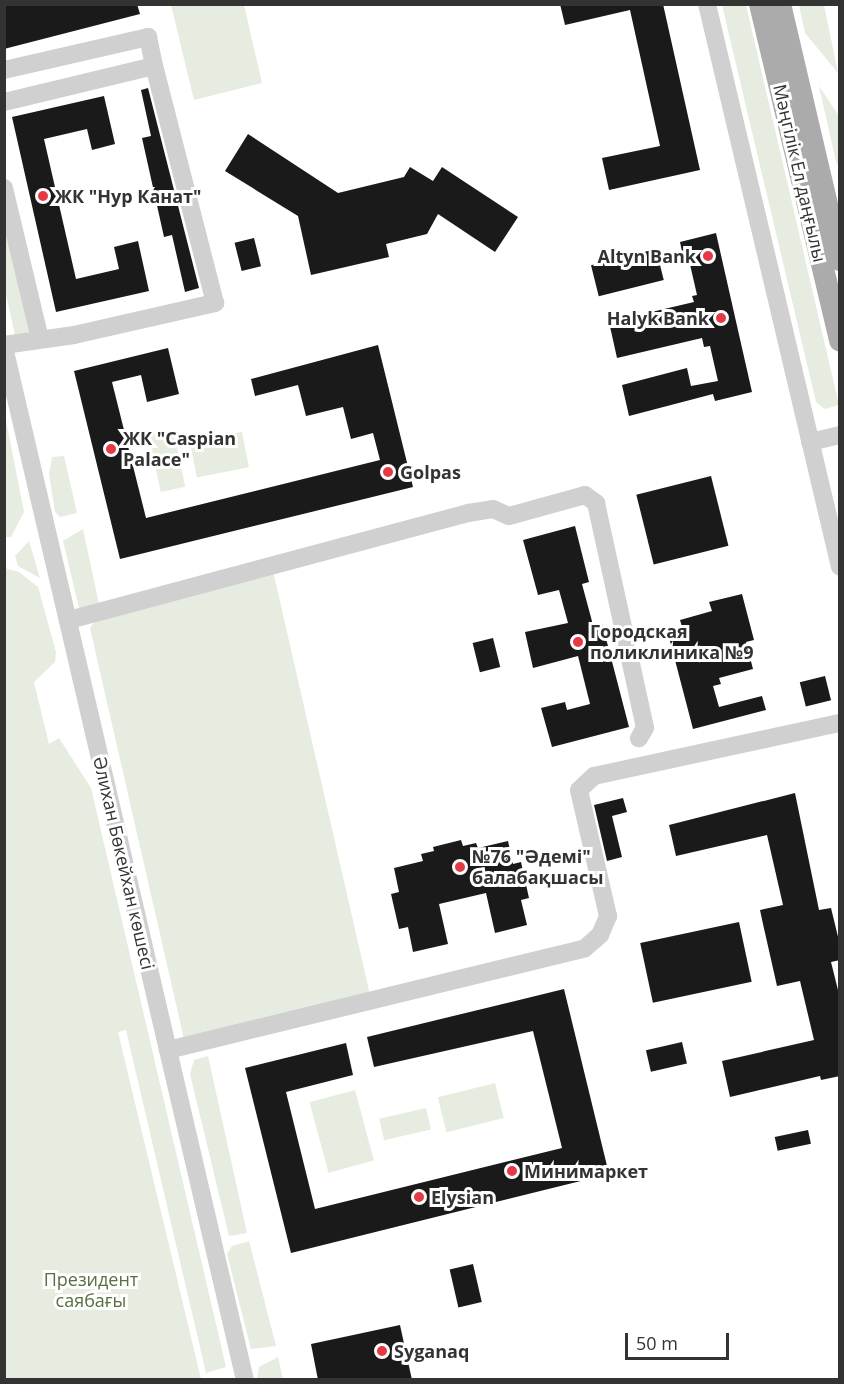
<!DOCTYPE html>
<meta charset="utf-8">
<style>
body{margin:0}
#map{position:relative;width:844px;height:1384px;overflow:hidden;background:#fff;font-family:"Open Sans",sans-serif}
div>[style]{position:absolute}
.green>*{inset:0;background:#e6ecdf;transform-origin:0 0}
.building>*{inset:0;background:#1a1a1a;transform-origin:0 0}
.minor>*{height:18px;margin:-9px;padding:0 9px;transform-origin:9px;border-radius:9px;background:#d0d0d0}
.major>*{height:22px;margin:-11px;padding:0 11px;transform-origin:11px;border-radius:11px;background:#ababab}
.dots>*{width:16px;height:16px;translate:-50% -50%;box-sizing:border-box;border:3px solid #fff;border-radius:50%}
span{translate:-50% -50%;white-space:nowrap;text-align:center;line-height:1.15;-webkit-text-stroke:6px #fff;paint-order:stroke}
.street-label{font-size:18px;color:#333}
.poi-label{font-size:18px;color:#333;font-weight:700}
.left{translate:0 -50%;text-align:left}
.right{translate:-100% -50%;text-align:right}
.park-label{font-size:18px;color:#56703f}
.frame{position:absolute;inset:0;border:6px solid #333;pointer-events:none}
.scale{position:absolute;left:625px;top:1333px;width:104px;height:27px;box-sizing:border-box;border:3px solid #333;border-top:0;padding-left:8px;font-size:18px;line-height:21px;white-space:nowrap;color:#333;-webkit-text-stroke:4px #fff;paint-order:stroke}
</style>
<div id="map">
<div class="green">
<i style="clip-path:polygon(171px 5px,244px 5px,262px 83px,194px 100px)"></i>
<i style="clip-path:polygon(722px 5px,746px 5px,839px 405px,825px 409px,816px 402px)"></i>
<i style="clip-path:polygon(799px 5px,824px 5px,838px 73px,805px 33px)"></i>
<i style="clip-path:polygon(819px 86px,839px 116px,839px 167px,836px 162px)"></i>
<i style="clip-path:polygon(4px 221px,29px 332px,15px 335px,5px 290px)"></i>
<i style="clip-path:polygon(5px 415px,24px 512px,11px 537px,5px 537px)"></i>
<i style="left:173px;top:429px;width:59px;height:25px;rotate:78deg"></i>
<i style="left:242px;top:432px;width:36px;height:53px;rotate:79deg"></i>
<i style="clip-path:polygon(64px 456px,77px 513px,60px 517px,55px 512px,49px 474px,52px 457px)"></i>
<i style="clip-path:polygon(83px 529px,99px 604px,79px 608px,63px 541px)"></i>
<i style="clip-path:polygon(29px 541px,40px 578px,18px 566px,15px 556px)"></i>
<i style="clip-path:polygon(4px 560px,7px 569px,19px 572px,38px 587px,56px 652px,55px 662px,34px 682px,49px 744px,59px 738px,91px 788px,226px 1367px,206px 1373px,126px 1030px,118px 1032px,201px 1379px,5px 1379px)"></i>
<i style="clip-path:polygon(273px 571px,370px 995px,184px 1039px,90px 628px,95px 621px)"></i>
<i style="clip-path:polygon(208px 1056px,247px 1233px,229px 1236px,190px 1074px,194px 1060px)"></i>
<i style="left:495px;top:1083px;width:36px;height:59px;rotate:76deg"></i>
<i style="left:355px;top:1090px;width:73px;height:47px;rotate:75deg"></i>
<i style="left:426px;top:1108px;width:22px;height:48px;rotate:77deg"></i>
<i style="clip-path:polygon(249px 1241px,276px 1346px,251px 1349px,227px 1254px,232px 1246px)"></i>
<i style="clip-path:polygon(278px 1357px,283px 1379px,257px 1379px,259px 1367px)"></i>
</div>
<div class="building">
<i style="clip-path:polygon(4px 4px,137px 4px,140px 14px,4px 49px)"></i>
<i style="clip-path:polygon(560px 4px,663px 4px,700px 170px,609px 190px,602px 158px,660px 146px,630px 10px,565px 25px)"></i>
<i style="clip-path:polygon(148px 88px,199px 288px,185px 292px,172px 235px,164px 237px,142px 138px,151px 136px,141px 90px)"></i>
<i style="clip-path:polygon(104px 96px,115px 144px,92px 150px,87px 129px,44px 139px,76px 279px,119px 269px,114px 247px,138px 241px,149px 291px,56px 312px,12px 117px)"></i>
<i style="clip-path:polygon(248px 134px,338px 193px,404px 177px,410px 167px,433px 181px,442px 167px,518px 217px,495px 252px,438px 214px,427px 234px,386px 244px,389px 257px,311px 275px,298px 216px,225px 171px)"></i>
<i style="clip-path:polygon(716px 233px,752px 392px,715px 401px,713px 394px,629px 416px,622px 385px,687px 368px,691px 386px,718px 381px,710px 346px,704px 347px,702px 338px,617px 358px,609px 322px,694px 302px,692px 296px,697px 295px,689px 260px,684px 261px,680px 242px)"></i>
<i style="left:254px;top:238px;width:29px;height:20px;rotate:76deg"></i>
<i style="left:656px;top:249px;width:32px;height:67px;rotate:76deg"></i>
<i style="clip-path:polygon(378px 345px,413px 487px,120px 559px,74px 371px,168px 348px,179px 394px,147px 402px,141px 375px,112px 382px,146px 518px,380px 460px,373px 433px,351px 439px,343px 407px,306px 416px,298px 385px,255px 396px,251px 379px)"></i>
<i style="left:711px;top:476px;width:72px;height:77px;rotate:76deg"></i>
<i style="clip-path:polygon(575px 526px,589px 582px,582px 584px,593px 625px,602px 623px,629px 727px,552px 747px,541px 708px,565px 702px,567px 710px,590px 704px,578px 656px,533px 668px,525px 632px,568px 623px,559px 590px,538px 595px,523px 540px)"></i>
<i style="clip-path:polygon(742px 594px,754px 640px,746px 642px,753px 669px,719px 678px,721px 684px,713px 686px,719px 707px,762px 696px,766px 710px,693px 729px,670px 641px,685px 637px,680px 620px,712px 611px,709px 602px)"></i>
<i style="left:493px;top:638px;width:30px;height:21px;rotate:76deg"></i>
<i style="left:825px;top:676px;width:25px;height:26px;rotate:76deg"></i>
<i style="clip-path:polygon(795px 793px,819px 910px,831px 908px,840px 945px,840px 960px,831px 962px,840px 998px,840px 1076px,821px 1080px,820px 1076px,730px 1097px,722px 1061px,814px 1040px,800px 981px,777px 986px,763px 924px,760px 910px,783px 905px,767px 835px,676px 856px,669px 825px)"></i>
<i style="clip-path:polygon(623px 798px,627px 812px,612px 816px,622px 857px,607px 861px,594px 805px)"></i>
<i style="clip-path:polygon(461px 840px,463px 846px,476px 843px,478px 848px,508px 841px,513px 864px,521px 862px,529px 898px,521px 900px,527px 925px,495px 933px,486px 893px,439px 904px,448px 944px,413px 952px,408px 927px,399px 929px,391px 894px,399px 892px,394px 868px,423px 861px,421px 854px,434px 851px,433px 847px)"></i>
<i style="left:739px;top:922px;width:61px;height:101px;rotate:78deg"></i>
<i style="clip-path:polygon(564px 989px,609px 1174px,291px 1253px,245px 1068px,346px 1043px,353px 1075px,286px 1092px,315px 1209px,562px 1148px,533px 1031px,374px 1067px,367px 1037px)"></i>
<i style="left:682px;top:1042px;width:22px;height:37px;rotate:77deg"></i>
<i style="left:808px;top:1130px;width:14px;height:34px;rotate:78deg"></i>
<i style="left:473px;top:1264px;width:39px;height:24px;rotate:77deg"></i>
<i style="clip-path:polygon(400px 1325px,412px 1380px,318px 1380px,311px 1344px)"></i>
</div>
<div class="minor">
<i style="left:707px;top:4px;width:578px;rotate:76.71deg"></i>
<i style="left:4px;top:70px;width:148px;rotate:-12.9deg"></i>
<i style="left:148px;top:37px;width:30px;rotate:78deg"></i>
<i style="left:154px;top:66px;width:154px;rotate:166.5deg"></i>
<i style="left:4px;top:188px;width:155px;rotate:76.6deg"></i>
<i style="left:4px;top:345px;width:71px;rotate:-8.1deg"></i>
<i style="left:74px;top:335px;width:145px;rotate:-12.8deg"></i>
<i style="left:215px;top:303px;width:245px;rotate:-104.4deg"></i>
<i style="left:4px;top:347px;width:1061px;rotate:76.87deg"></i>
<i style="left:810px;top:442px;width:31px;rotate:-13deg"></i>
<i style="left:69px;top:620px;width:413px;rotate:-15deg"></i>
<i style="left:468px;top:513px;width:25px;rotate:-9deg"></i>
<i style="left:493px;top:509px;width:17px;rotate:24deg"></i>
<i style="left:509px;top:516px;width:79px;rotate:-15.4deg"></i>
<i style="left:585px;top:495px;width:14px;rotate:36deg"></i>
<i style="left:596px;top:503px;width:230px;rotate:77.7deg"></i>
<i style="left:645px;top:728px;width:12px;rotate:121deg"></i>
<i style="left:168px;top:1050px;width:429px;rotate:-13.7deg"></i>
<i style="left:585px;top:948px;width:20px;rotate:-41deg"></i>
<i style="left:600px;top:935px;width:21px;rotate:-67deg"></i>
<i style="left:608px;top:916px;width:129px;rotate:-103deg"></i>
<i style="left:579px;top:790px;width:21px;rotate:-43deg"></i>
<i style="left:594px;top:776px;width:252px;rotate:-12.2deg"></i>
</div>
<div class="major">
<i style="left:760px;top:4px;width:346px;rotate:76.6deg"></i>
<i style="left:780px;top:4px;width:263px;rotate:76.8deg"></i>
</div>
<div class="dots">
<i style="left:43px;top:196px;background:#e63946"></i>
<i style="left:708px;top:256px;background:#e63946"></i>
<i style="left:721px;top:318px;background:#e63946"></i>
<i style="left:111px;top:449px;background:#e63946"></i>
<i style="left:388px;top:472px;background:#e63946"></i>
<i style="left:578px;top:642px;background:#e63946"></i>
<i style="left:460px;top:867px;background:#e63946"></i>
<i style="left:512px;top:1171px;background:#e63946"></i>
<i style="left:419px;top:1197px;background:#e63946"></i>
<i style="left:382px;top:1351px;background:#e63946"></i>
</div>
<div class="street-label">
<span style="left:800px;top:173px;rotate:77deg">Мәңгілік Ел даңғылы</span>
<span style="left:124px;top:863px;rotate:77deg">Әлихан Бөкейхан көшесі</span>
</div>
<div class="poi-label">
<span class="left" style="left:55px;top:196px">ЖК "Нур Канат"</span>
<span class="right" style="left:696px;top:256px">Altyn Bank</span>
<span class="right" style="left:709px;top:318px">Halyk Bank</span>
<span class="left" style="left:123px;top:449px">ЖК "Caspian<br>Palace"</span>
<span class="left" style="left:400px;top:472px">Golpas</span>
<span class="left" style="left:590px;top:642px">Городская<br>поликлиника №9</span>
<span class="left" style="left:472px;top:867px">№76 "Әдемі"<br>балабақшасы</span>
<span class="left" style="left:524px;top:1171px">Минимаркет</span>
<span class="left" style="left:431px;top:1197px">Elysian</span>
<span class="left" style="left:394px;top:1351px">Syganaq</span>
</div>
<div class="park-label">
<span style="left:91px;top:1290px">Президент<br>саябағы</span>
</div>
<div class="frame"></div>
<div class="scale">50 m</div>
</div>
